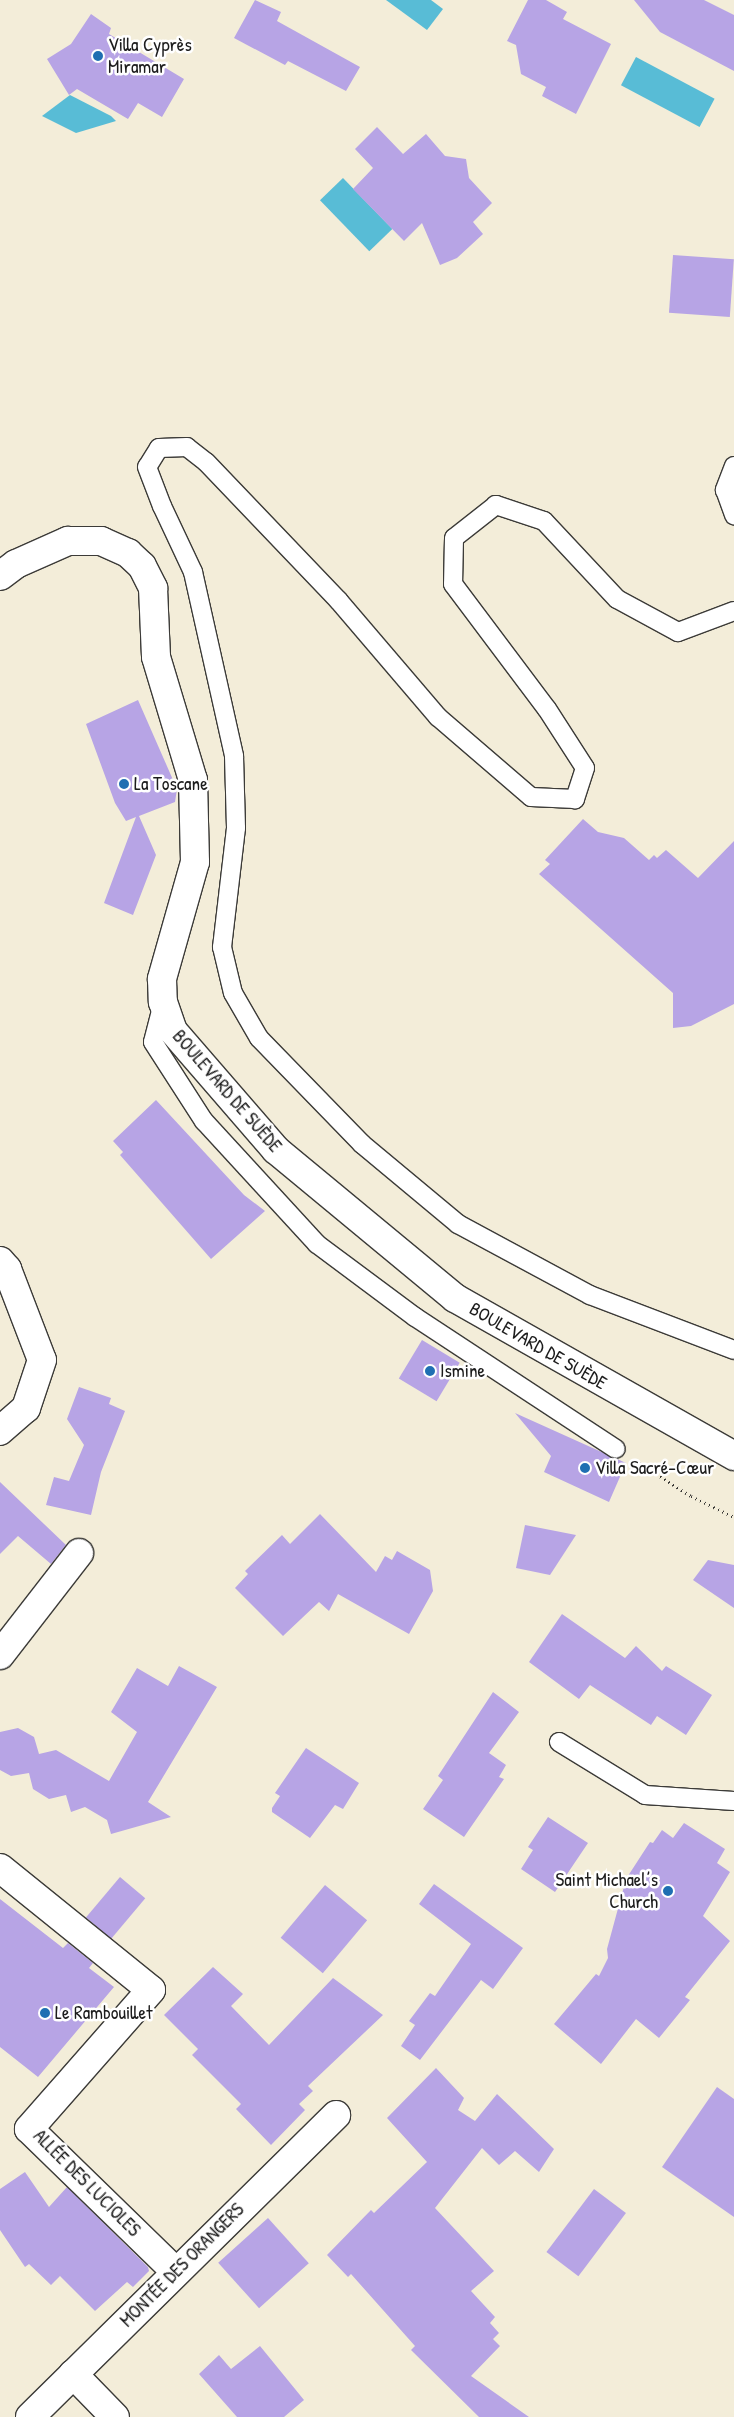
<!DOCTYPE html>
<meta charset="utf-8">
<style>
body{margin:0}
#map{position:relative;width:734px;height:2417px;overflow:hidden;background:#f3edd9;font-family:"Patrick Hand",sans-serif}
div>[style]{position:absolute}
.water>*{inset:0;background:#58bcd6;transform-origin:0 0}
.building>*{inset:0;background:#b7a4e5;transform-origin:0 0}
.path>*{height:3px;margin-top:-1.5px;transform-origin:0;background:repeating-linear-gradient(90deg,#3c3b38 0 1px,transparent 0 5px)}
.roads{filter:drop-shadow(1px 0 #3c3b38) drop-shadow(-1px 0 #3c3b38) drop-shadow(0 1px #3c3b38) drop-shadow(0 -1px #3c3b38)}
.service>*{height:18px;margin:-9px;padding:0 9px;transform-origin:9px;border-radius:9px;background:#fff}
.minor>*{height:28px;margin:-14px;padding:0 14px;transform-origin:14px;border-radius:14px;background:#fff}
.dots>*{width:14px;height:14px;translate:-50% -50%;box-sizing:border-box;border:2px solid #fff;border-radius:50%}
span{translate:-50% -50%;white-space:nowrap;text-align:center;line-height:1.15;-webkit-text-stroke:5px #fff;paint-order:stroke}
.poi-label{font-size:19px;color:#1c1c1c}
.left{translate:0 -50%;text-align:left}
.right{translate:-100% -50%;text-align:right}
.street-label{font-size:19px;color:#1c1c1c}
</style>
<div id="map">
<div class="water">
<i style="clip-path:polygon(386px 0,431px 0,443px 9px,427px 30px)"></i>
<i style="left:636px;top:57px;width:89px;height:32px;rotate:28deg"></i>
<i style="clip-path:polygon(70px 95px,111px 116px,116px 121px,76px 133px,42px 116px)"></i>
<i style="left:343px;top:178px;width:71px;height:32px;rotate:46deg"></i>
</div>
<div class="building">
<i style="clip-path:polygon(255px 0,281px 12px,277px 21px,360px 67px,346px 91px,288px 61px,285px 65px,234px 38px)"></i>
<i style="clip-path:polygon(528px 0,546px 0,567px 12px,563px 19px,611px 44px,576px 114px,542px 96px,546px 87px,521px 74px,516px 45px,507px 41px)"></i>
<i style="clip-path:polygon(634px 0,704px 0,734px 15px,734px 71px,660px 32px)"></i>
<i style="clip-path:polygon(91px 14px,111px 28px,109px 34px,184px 79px,162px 117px,138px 103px,128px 119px,77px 89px,69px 95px,47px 59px,71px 44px)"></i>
<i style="clip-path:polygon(377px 127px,403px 154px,426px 134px,445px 156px,466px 159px,469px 178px,492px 203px,473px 222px,483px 234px,457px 258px,440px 265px,422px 223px,404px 241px,353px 189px,373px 168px,355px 149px)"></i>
<i style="left:673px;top:255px;width:61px;height:58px;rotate:4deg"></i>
<i style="clip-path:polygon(138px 700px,177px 789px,175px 802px,139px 816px,156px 855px,133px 915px,104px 903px,136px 817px,126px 821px,115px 803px,86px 724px)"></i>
<i style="clip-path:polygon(583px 819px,598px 832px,624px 838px,649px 860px,654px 855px,657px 858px,666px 850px,698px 878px,734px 841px,734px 1004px,691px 1026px,673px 1028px,673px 993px,539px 874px,550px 864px,545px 860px)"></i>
<i style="clip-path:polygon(156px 1100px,244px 1195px,265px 1211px,211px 1259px,120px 1155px,123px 1152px,113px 1141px)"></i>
<i style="left:422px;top:1340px;width:44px;height:45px;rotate:31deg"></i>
<i style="clip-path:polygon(79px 1387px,111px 1398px,109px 1404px,125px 1411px,101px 1472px,91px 1515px,46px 1505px,54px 1477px,69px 1481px,84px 1445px,67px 1419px)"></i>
<i style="clip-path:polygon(515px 1413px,626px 1463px,609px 1502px,544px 1472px,551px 1456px)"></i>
<i style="clip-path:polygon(0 1482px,66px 1545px,51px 1564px,18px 1536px,0 1554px)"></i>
<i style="clip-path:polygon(320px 1514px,376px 1572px,385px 1556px,392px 1560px,397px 1551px,430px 1570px,433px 1591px,409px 1634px,338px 1594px,329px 1611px,319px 1602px,283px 1636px,235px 1588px,248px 1574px,245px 1571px,282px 1535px,290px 1544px)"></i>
<i style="clip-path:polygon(525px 1525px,576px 1535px,550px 1575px,516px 1568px)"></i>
<i style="clip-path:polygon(708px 1560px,734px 1565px,734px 1608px,693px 1580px)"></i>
<i style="clip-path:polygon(562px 1614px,625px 1658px,636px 1646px,662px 1671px,666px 1666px,712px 1695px,686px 1735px,657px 1716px,651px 1725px,590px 1685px,579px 1699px,529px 1662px)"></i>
<i style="clip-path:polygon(179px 1666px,217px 1687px,148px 1802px,171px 1817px,111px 1834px,107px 1820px,85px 1807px,71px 1812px,66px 1795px,49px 1799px,33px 1789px,29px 1773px,11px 1776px,0 1770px,0 1732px,18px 1728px,34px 1737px,39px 1754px,56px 1750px,109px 1781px,137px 1732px,111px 1712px,137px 1668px,168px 1686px)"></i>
<i style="clip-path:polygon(493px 1692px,519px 1712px,489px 1753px,506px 1765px,499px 1777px,504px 1779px,464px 1837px,423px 1809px,443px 1780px,438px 1776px)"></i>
<i style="clip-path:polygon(306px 1748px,359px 1783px,343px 1809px,335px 1805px,310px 1838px,272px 1812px,272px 1808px,280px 1796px,275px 1793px)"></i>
<i style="clip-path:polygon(548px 1817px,588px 1843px,555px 1892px,521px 1869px,533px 1850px,528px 1847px)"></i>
<i style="clip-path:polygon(684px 1823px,725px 1849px,717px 1863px,730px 1872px,703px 1916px,730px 1941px,685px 1997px,690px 2000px,659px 2038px,636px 2019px,601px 2064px,554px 2024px,596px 1974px,599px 1976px,608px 1958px,607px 1949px,626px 1879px,650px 1842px,653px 1843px,662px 1830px,673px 1838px)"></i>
<i style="left:120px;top:1877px;width:33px;height:53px;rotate:40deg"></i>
<i style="clip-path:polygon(434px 1884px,523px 1948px,493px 1989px,481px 1980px,420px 2060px,401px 2046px,415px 2025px,409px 2021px,430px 1993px,435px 1996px,471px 1944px,419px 1904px)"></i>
<i style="left:325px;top:1885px;width:55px;height:69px;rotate:40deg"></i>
<i style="clip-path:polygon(0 1899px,63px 1948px,68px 1943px,93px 1963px,89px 1968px,114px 1987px,38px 2077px,0 2047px)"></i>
<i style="clip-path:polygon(213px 1967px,243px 1994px,231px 2006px,269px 2045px,333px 1978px,383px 2015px,308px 2086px,313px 2091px,299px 2104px,305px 2110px,271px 2145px,236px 2109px,241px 2104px,192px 2055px,198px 2049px,164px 2015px)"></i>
<i style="clip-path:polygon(436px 2068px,464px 2098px,458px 2110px,475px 2121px,497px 2094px,554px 2149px,539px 2172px,515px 2151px,499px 2165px,482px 2148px,435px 2208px,494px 2271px,471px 2291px,495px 2317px,490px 2323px,499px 2333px,493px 2339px,500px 2346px,471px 2376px,529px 2417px,479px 2417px,411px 2350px,415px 2346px,351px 2274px,348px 2277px,327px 2255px,371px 2210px,374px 2213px,427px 2162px,387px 2118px)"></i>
<i style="clip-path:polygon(717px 2087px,734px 2099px,734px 2217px,662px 2167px)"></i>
<i style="clip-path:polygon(25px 2172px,49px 2207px,67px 2187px,148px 2267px,149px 2271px,133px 2287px,127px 2282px,95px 2311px,60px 2276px,51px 2285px,29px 2264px,25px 2267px,0 2230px,0 2189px)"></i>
<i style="left:594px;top:2189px;width:40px;height:79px;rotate:37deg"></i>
<i style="left:268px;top:2218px;width:61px;height:67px;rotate:48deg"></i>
<i style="clip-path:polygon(260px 2346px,304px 2400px,284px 2417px,237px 2417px,199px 2374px,219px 2355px,231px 2369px)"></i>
</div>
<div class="path">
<i style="left:639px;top:1463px;width:62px;rotate:32.4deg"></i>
<i style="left:691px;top:1496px;width:48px;rotate:26deg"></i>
</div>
<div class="roads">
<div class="service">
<i style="left:734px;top:466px;width:26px;rotate:111deg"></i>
<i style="left:725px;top:490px;width:27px;rotate:70deg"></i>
<i style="left:734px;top:611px;width:60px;rotate:159.4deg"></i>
<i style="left:678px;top:632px;width:69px;rotate:-151.6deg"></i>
<i style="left:617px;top:599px;width:107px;rotate:-133.1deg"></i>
<i style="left:544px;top:521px;width:51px;rotate:-161.6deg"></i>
<i style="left:496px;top:505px;width:53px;rotate:141.8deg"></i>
<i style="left:454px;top:538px;width:46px;rotate:91.2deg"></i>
<i style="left:453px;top:584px;width:156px;rotate:53.1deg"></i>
<i style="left:547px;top:709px;width:70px;rotate:57.2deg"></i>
<i style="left:585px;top:768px;width:33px;rotate:108deg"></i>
<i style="left:575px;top:799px;width:44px;rotate:-177.4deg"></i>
<i style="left:531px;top:797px;width:123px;rotate:-139.3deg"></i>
<i style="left:438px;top:717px;width:153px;rotate:-130.5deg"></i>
<i style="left:339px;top:601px;width:192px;rotate:-133.7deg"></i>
<i style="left:206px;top:462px;width:24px;rotate:-142deg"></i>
<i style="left:187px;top:447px;width:28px;rotate:178deg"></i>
<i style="left:159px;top:448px;width:22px;rotate:122deg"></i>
<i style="left:147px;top:467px;width:42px;rotate:69deg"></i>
<i style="left:162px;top:506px;width:73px;rotate:64.8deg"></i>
<i style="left:193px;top:572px;width:189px;rotate:77.4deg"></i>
<i style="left:234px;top:756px;width:72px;rotate:88.4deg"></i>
<i style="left:236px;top:828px;width:120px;rotate:96.7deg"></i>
<i style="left:222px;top:947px;width:47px;rotate:76.6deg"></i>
<i style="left:233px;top:993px;width:52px;rotate:60deg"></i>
<i style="left:259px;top:1038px;width:148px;rotate:45.8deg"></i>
<i style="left:362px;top:1144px;width:125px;rotate:39.8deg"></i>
<i style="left:458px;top:1224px;width:150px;rotate:28.3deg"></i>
<i style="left:590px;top:1295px;width:154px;rotate:20.9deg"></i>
<i style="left:163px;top:1003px;width:40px;rotate:104.4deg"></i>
<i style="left:153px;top:1042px;width:94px;rotate:57.2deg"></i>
<i style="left:204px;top:1121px;width:167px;rotate:47.4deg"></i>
<i style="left:317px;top:1244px;width:122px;rotate:36.7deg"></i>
<i style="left:415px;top:1317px;width:240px;rotate:33.3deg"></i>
<i style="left:559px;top:1742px;width:101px;rotate:31.6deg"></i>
<i style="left:645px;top:1795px;width:89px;rotate:3.9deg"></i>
</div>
<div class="minor">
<i style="left:0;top:576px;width:20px;rotate:-37deg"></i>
<i style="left:16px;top:564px;width:57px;rotate:-23.9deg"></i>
<i style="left:68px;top:541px;width:33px"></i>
<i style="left:101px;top:541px;width:30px;rotate:24deg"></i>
<i style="left:128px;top:553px;width:19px;rotate:43deg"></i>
<i style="left:142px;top:566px;width:25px;rotate:63deg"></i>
<i style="left:153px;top:588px;width:69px;rotate:87.5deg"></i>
<i style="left:156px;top:657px;width:128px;rotate:73.3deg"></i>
<i style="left:193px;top:780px;width:82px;rotate:88.6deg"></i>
<i style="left:195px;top:862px;width:122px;rotate:105.8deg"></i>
<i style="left:162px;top:979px;width:23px;rotate:88deg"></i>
<i style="left:163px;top:1002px;width:31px;rotate:71deg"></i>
<i style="left:173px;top:1031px;width:157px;rotate:49.1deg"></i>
<i style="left:276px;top:1150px;width:232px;rotate:39.6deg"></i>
<i style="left:455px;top:1298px;width:321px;rotate:29.5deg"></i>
<i style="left:0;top:1261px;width:11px;rotate:49deg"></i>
<i style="left:7px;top:1269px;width:97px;rotate:69deg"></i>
<i style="left:42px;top:1360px;width:51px;rotate:108.4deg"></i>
<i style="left:26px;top:1408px;width:35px;rotate:139deg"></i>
<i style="left:0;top:1655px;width:129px;rotate:-52.2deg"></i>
<i style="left:0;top:1868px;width:194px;rotate:38.9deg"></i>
<i style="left:151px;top:1990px;width:185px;rotate:131.3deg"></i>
<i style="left:29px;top:2129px;width:204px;rotate:44.2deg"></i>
<i style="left:73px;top:2374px;width:60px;rotate:45.7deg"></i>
<i style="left:30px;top:2417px;width:430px;rotate:-44.6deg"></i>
</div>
</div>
<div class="dots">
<i style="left:98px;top:56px;background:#1f6fb2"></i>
<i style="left:124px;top:784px;background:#1f6fb2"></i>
<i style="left:430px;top:1371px;background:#1f6fb2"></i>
<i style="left:585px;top:1468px;background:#1f6fb2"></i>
<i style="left:668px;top:1891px;background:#1f6fb2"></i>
<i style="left:45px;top:2013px;background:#1f6fb2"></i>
</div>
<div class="poi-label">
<span class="left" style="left:108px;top:56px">Villa Cyprès<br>Miramar</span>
<span class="left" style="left:134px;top:784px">La Toscane</span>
<span class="left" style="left:440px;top:1371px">Ismine</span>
<span class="left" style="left:595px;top:1468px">Villa Sacré-Cœur</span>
<span class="right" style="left:658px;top:1891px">Saint Michael’s<br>Church</span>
<span class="left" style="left:55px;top:2013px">Le Rambouillet</span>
</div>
<div class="street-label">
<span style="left:227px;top:1091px;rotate:49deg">BOULEVARD DE SUÈDE</span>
<span style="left:538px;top:1346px;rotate:30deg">BOULEVARD DE SUÈDE</span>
<span style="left:87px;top:2183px;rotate:45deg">ALLÉE DES LUCIOLES</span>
<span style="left:182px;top:2265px;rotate:-45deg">MONTÉE DES ORANGERS</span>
</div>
</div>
